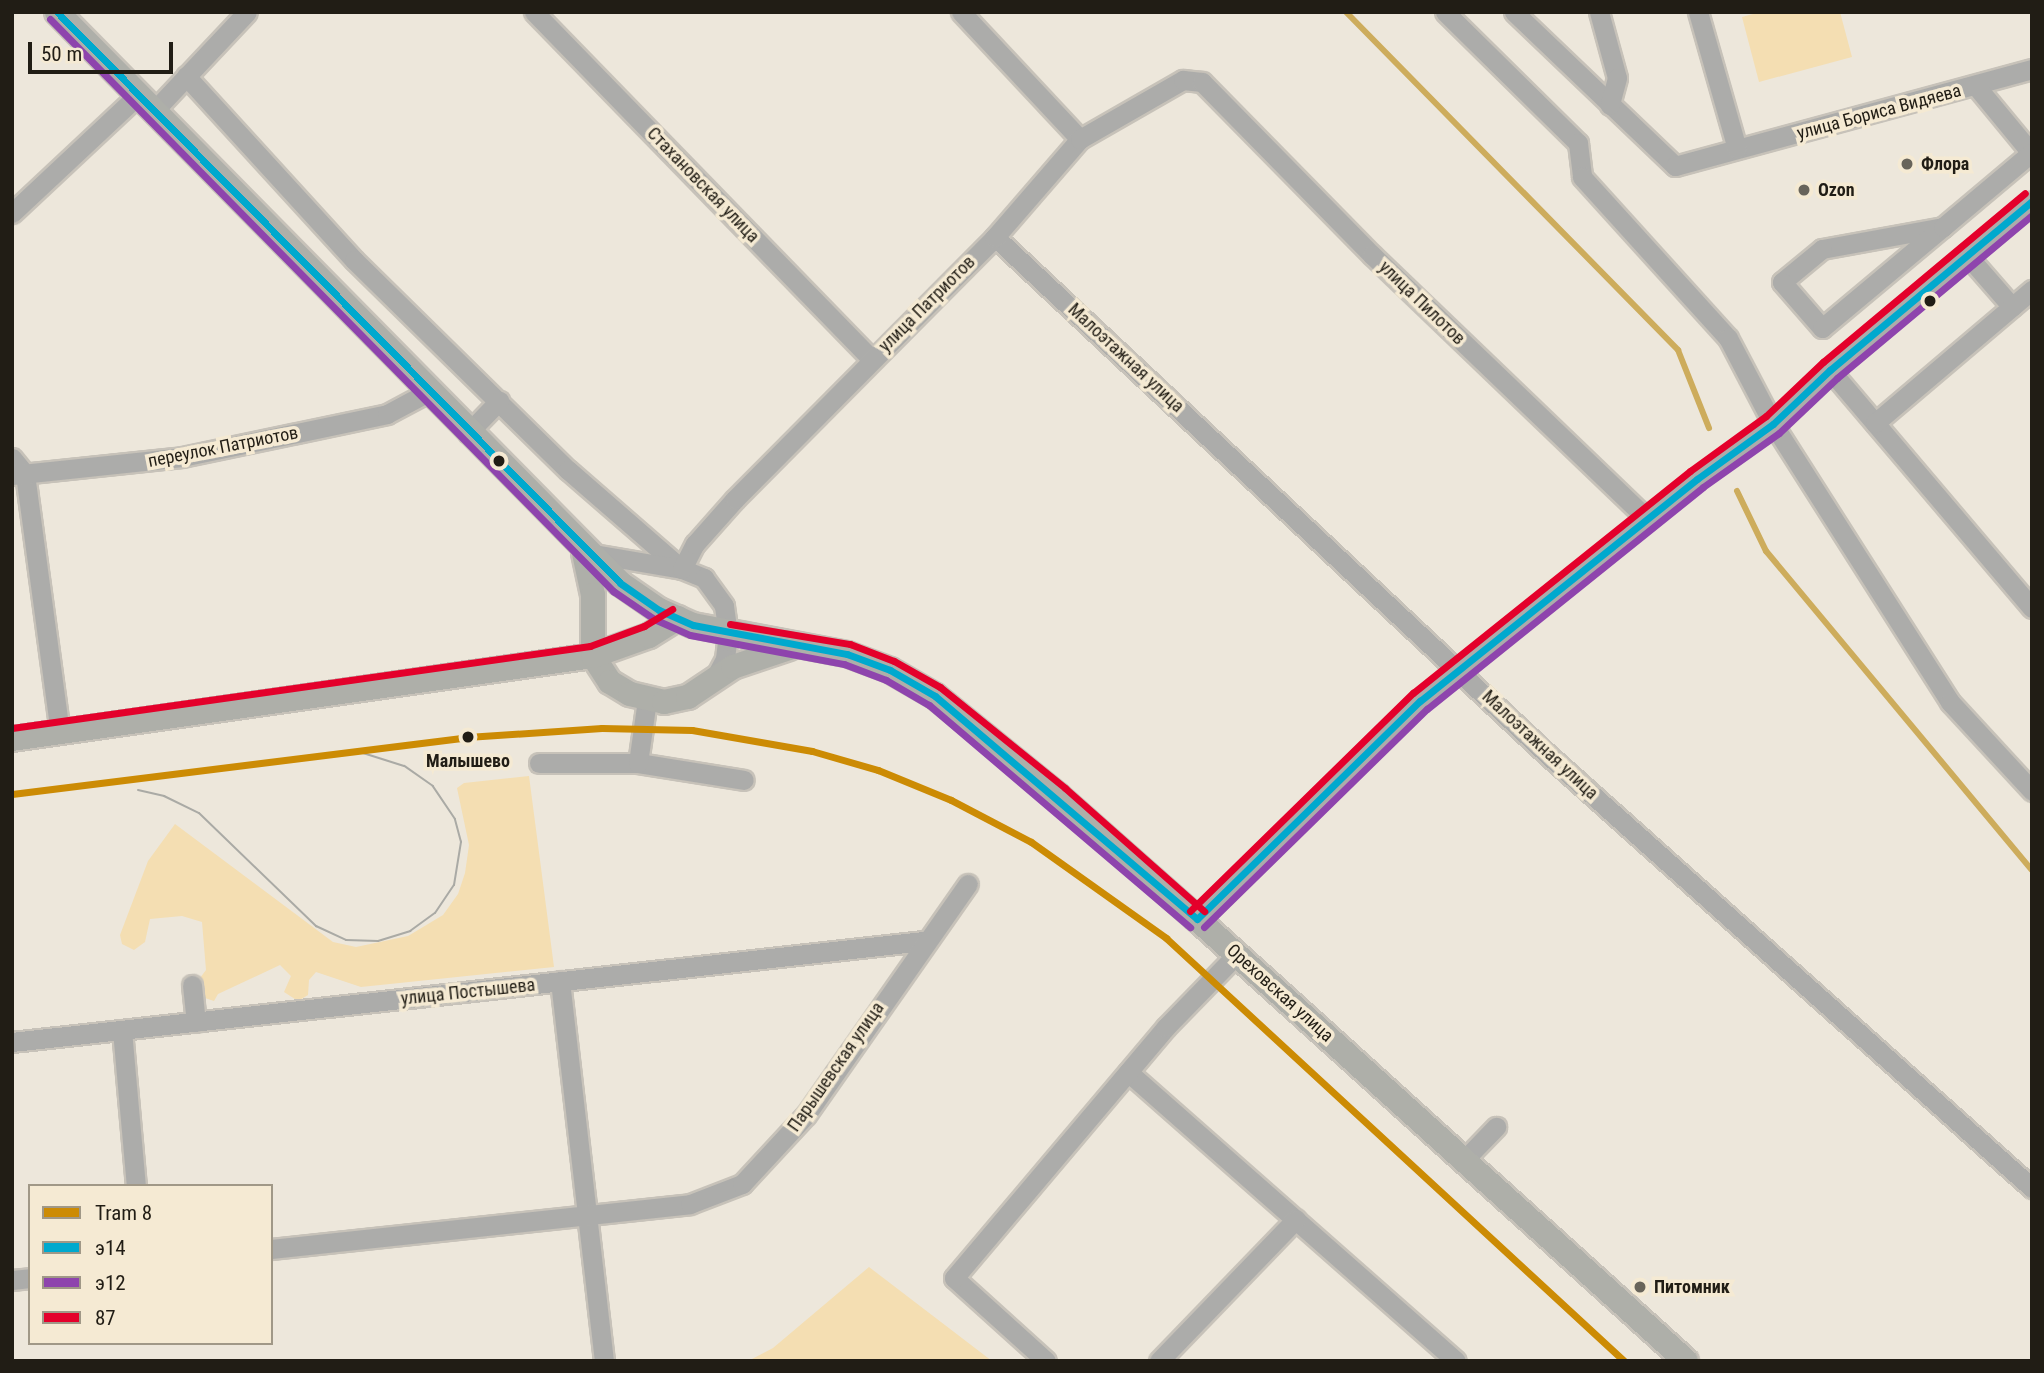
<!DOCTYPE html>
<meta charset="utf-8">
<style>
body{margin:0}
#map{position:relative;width:2044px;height:1373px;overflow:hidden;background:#ede7db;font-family:"Roboto Condensed",sans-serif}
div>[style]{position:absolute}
.green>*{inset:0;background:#f4deb2}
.stream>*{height:6px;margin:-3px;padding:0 3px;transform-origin:3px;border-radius:3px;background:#cdac5c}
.roads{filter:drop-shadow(2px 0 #c7c2b9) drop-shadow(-2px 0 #c7c2b9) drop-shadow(0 2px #c7c2b9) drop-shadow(0 -2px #c7c2b9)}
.minor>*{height:19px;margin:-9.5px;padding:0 9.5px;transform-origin:9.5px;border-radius:9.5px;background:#acacaa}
.major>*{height:24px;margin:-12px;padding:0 12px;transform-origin:12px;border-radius:12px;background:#aeafa9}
.tram>*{height:2px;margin:-1px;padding:0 1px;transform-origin:1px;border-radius:1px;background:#aaaaa5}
.bus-1>*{height:7px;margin:-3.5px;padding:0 3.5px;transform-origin:3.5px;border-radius:3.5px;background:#00a9ce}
.bus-2>*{height:7px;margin:-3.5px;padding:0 3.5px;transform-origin:3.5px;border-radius:3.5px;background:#8e44ad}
.bus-3>*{height:7px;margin:-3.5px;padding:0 3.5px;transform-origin:3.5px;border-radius:3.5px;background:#e4002b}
.tram-1>*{height:7px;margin:-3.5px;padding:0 3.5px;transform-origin:3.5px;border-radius:3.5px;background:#cc8b04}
.dots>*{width:19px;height:19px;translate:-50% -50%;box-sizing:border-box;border:4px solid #f5ead3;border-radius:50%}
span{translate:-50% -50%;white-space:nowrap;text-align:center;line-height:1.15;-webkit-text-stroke:7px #f5ead3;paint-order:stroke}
.street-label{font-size:18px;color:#211d15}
.poi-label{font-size:18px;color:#211d15;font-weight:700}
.left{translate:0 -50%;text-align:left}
.stop-label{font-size:18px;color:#211d15;font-weight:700}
.frame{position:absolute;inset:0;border:14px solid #211d15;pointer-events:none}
.legend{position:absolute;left:28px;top:1184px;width:245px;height:161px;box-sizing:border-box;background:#f5ead3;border:2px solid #a09887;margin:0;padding:9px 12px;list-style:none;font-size:21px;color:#211d15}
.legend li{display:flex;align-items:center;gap:14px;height:35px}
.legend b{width:35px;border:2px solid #a09887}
.scale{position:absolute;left:28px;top:42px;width:145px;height:32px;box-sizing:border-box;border:4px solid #211d15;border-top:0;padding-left:9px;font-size:21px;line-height:24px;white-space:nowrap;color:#211d15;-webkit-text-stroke:5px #f5ead3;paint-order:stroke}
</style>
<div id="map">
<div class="green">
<i style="clip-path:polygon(1760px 12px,1840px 12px,1852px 57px,1759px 82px,1742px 17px)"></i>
<i style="clip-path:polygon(529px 776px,554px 967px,361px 987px,316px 972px,309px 980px,308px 995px,298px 1001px,284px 992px,291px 976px,280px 965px,218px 994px,214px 1001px,205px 998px,197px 982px,206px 970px,202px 922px,182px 916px,150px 919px,145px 942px,134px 950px,122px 944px,120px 935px,148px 861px,175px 824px,333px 942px,356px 947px,408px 936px,443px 915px,458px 894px,465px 873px,469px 845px,457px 788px,464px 783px)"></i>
<i style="clip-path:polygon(869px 1267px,992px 1361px,748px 1361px,773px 1348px)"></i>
</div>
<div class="stream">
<i style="left:1346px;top:12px;width:474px;rotate:45.5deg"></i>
<i style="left:1678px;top:350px;width:84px;rotate:68.3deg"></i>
<i style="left:1737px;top:491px;width:67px;rotate:64.2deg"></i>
<i style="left:1766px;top:551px;width:415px;rotate:50.2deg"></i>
</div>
<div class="roads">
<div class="minor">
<i style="left:534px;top:12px;width:484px;rotate:45.8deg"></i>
<i style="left:961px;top:12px;width:174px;rotate:46.9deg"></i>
<i style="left:1445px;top:12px;width:187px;rotate:44.6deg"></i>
<i style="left:1578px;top:143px;width:34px;rotate:83deg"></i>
<i style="left:1582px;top:177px;width:217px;rotate:47.8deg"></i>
<i style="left:1728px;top:338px;width:97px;rotate:62.4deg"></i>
<i style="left:1773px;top:424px;width:330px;rotate:57.5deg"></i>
<i style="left:1950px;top:702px;width:121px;rotate:47.3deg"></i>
<i style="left:1514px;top:12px;width:223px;rotate:43.7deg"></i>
<i style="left:1675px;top:166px;width:370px;rotate:-15.2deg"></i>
<i style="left:1599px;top:12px;width:68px;rotate:74.7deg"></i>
<i style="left:1617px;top:78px;width:28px;rotate:105deg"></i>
<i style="left:1698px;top:12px;width:142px;rotate:74.1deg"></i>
<i style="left:186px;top:76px;width:249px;rotate:47.6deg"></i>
<i style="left:354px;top:260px;width:300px;rotate:44.5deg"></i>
<i style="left:568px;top:470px;width:151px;rotate:41deg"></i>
<i style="left:1976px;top:86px;width:88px;rotate:50.5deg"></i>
<i style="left:153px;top:112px;width:137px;rotate:-46.8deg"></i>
<i style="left:12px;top:213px;width:173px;rotate:-43.1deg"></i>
<i style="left:1943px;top:227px;width:123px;rotate:169.7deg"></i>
<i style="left:1822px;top:249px;width:52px;rotate:140.5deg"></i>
<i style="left:1782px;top:282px;width:61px;rotate:49deg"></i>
<i style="left:1822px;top:328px;width:158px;rotate:-39.9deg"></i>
<i style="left:1943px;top:227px;width:115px;rotate:-40.1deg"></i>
<i style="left:995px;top:237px;width:761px;rotate:43.14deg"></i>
<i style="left:1550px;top:757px;width:647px;rotate:41.8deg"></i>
<i style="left:1966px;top:254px;width:70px;rotate:49deg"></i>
<i style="left:1830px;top:370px;width:312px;rotate:49.7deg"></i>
<i style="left:1875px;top:423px;width:206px;rotate:-40.3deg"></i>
<i style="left:468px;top:433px;width:45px;rotate:-45.9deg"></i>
<i style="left:12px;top:458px;width:21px;rotate:51deg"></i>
<i style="left:25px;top:474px;width:260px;rotate:82.3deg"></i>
<i style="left:12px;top:475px;width:171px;rotate:-6deg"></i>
<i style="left:182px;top:457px;width:209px;rotate:-11.8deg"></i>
<i style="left:387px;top:414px;width:47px;rotate:-28.2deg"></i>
<i style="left:588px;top:553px;width:95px;rotate:9.7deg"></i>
<i style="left:682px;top:569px;width:24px;rotate:22deg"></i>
<i style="left:704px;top:578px;width:34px;rotate:54deg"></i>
<i style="left:724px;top:606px;width:28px;rotate:82deg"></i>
<i style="left:728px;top:634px;width:25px;rotate:97deg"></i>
<i style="left:725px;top:659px;width:21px;rotate:118deg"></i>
<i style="left:682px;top:569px;width:28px;rotate:-63deg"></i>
<i style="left:695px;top:544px;width:60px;rotate:-48.4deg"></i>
<i style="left:735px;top:499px;width:369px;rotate:-45.2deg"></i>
<i style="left:995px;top:237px;width:130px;rotate:-49.1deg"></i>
<i style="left:1080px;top:139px;width:119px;rotate:-29.8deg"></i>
<i style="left:1183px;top:80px;width:19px;rotate:6deg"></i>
<i style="left:1202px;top:82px;width:243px;rotate:45.5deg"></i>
<i style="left:1372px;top:255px;width:381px;rotate:43.8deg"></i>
<i style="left:539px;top:763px;width:99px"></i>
<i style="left:638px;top:763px;width:107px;rotate:9.1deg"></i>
<i style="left:638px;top:763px;width:64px;rotate:-81.9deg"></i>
<i style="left:1197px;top:919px;width:312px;rotate:-44.4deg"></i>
<i style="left:1420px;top:701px;width:355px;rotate:-38.7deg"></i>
<i style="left:1697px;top:479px;width:94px;rotate:-35.9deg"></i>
<i style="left:1773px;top:424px;width:79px;rotate:-43.5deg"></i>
<i style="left:1830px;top:370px;width:263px;rotate:-39.9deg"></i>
<i style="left:560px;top:981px;width:383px;rotate:83.4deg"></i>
<i style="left:192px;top:985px;width:37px;rotate:84deg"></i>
<i style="left:122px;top:1030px;width:157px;rotate:84.9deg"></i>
<i style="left:12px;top:1042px;width:918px;rotate:-6.32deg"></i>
<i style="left:1128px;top:1072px;width:437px;rotate:41.4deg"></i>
<i style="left:1465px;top:1159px;width:45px;rotate:-45.9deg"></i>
<i style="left:271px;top:1249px;width:421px;rotate:-6.1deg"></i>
<i style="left:690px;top:1204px;width:56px;rotate:-21deg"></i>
<i style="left:742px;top:1184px;width:94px;rotate:-47.2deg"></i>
<i style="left:806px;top:1115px;width:282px;rotate:-55deg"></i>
<i style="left:12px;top:1280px;width:18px;rotate:-6deg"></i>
<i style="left:1046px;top:1361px;width:124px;rotate:-137.9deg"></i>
<i style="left:954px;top:1278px;width:329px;rotate:-49.8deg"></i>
<i style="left:1166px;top:1027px;width:102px;rotate:-45.8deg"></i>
<i style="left:1159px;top:1361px;width:197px;rotate:-46deg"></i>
</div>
<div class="major">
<i style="left:57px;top:12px;width:802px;rotate:45.4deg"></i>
<i style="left:620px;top:583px;width:47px;rotate:34.7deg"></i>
<i style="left:659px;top:610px;width:37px;rotate:24deg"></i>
<i style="left:693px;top:625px;width:157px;rotate:10.7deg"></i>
<i style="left:847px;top:654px;width:46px;rotate:20.4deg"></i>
<i style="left:890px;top:670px;width:52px;rotate:30deg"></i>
<i style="left:935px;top:696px;width:159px;rotate:39.1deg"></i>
<i style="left:1058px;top:796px;width:186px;rotate:41.5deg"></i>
<i style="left:1197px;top:919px;width:659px;rotate:42.11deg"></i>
<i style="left:584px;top:553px;width:43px;rotate:77.9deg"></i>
<i style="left:593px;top:595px;width:61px;rotate:90deg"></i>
<i style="left:593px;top:656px;width:31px;rotate:57deg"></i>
<i style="left:610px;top:682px;width:23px;rotate:31deg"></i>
<i style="left:630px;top:694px;width:35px;rotate:13deg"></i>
<i style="left:664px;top:702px;width:25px;rotate:-12deg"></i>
<i style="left:688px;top:697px;width:54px;rotate:-33.7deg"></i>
<i style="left:733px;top:667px;width:59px;rotate:-18.7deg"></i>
<i style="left:12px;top:739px;width:587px;rotate:-8.13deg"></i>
<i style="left:593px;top:656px;width:59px;rotate:-19.7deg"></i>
<i style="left:649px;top:636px;width:34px;rotate:-32deg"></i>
</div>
</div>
<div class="tram">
<i style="left:138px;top:790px;width:27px;rotate:13deg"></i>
<i style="left:164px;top:796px;width:39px;rotate:26deg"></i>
<i style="left:199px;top:813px;width:163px;rotate:44deg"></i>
<i style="left:316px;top:926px;width:33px;rotate:25deg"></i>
<i style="left:346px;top:940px;width:32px;rotate:2deg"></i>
<i style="left:378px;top:941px;width:34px;rotate:-17deg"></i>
<i style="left:410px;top:931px;width:31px;rotate:-36deg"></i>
<i style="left:435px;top:913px;width:34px;rotate:-56deg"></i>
<i style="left:454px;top:885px;width:44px;rotate:-80.8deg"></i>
<i style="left:461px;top:842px;width:24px;rotate:-105deg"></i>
<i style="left:455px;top:819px;width:40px;rotate:-124deg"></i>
<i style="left:433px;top:786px;width:35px;rotate:-145deg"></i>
<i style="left:404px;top:766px;width:43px;rotate:-162.4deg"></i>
</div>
<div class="bus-1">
<i style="left:57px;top:12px;width:802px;rotate:45.4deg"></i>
<i style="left:620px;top:583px;width:47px;rotate:34.7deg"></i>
<i style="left:659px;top:610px;width:37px;rotate:24deg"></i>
<i style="left:693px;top:625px;width:157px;rotate:10.7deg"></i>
<i style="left:847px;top:654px;width:46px;rotate:20.4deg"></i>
<i style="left:890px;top:670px;width:52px;rotate:30deg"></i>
<i style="left:935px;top:696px;width:344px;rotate:40.4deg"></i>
<i style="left:1197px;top:919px;width:312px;rotate:-44.4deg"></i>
<i style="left:1420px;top:701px;width:355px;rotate:-38.7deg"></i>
<i style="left:1697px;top:479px;width:94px;rotate:-35.9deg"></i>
<i style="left:1773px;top:424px;width:79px;rotate:-43.5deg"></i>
<i style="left:1830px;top:370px;width:263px;rotate:-39.9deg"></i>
</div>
<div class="bus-2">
<i style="left:50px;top:19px;width:803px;rotate:45.45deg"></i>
<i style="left:613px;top:591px;width:50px;rotate:34.3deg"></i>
<i style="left:654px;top:619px;width:39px;rotate:24deg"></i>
<i style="left:690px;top:635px;width:157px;rotate:10.7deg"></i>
<i style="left:844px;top:664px;width:45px;rotate:20.9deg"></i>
<i style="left:886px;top:680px;width:50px;rotate:30.2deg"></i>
<i style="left:929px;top:705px;width:343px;rotate:40.4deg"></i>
<i style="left:1204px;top:927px;width:312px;rotate:-44.4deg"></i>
<i style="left:1427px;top:709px;width:354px;rotate:-38.8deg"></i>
<i style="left:1703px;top:487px;width:93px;rotate:-35.4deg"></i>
<i style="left:1779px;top:433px;width:80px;rotate:-43.5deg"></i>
<i style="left:1837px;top:378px;width:254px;rotate:-39.9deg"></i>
</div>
<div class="bus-3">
<i style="left:730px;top:624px;width:122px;rotate:9.5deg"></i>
<i style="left:850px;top:644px;width:47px;rotate:21.1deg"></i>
<i style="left:894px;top:661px;width:53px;rotate:29.5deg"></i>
<i style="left:940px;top:687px;width:161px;rotate:38.9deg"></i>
<i style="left:1065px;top:788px;width:186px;rotate:41.5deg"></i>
<i style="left:12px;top:728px;width:584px;rotate:-8.07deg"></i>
<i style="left:590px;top:646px;width:58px;rotate:-20.3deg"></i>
<i style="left:644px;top:626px;width:33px;rotate:-31deg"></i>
<i style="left:1190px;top:911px;width:312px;rotate:-44.4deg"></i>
<i style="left:1413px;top:693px;width:355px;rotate:-38.7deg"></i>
<i style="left:1690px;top:471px;width:94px;rotate:-35.9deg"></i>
<i style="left:1766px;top:416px;width:79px;rotate:-43.5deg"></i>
<i style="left:1823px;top:362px;width:263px;rotate:-39.9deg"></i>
</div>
<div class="tram-1">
<i style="left:12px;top:794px;width:459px;rotate:-7.1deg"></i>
<i style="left:467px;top:737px;width:135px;rotate:-3.8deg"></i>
<i style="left:602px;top:728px;width:90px;rotate:1.3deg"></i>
<i style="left:692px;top:730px;width:122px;rotate:9.9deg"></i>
<i style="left:812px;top:751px;width:69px;rotate:16.1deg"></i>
<i style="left:878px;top:770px;width:79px;rotate:22.3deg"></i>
<i style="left:951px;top:800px;width:90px;rotate:27.7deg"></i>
<i style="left:1031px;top:842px;width:166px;rotate:35.4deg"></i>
<i style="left:1166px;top:938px;width:623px;rotate:42.72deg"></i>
</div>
<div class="dots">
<i style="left:1907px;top:164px;background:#68645a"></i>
<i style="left:1804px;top:190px;background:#68645a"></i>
<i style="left:1930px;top:301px;background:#211d15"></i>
<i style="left:499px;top:461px;background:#211d15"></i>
<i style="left:468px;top:737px;background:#211d15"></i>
<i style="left:1640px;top:1287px;background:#68645a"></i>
</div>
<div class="street-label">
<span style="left:1879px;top:112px;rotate:-15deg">улица Бориса Видяева</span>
<span style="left:703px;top:185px;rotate:46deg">Стахановская улица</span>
<span style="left:1422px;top:303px;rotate:44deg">улица Пилотов</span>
<span style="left:927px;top:304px;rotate:-45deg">улица Патриотов</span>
<span style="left:1126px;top:358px;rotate:43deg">Малоэтажная улица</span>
<span style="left:223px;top:447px;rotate:-11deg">переулок Патриотов</span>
<span style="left:1540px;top:745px;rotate:43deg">Малоэтажная улица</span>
<span style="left:468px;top:992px;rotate:-6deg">улица Постышева</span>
<span style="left:1280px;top:993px;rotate:42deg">Ореховская улица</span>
<span style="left:836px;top:1067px;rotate:-55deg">Парышевская улица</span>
</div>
<div class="poi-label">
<span class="left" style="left:1921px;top:164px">Флора</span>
<span class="left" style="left:1818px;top:190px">Ozon</span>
<span class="left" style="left:1654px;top:1287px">Питомник</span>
</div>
<div class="stop-label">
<span style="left:468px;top:761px">Малышево</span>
</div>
<div class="frame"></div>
<ul class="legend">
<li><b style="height:9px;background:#cc8b04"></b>Tram 8</li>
<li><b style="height:9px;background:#00a9ce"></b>э14</li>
<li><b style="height:9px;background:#8e44ad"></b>э12</li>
<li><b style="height:9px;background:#e4002b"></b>87</li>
</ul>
<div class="scale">50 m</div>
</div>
